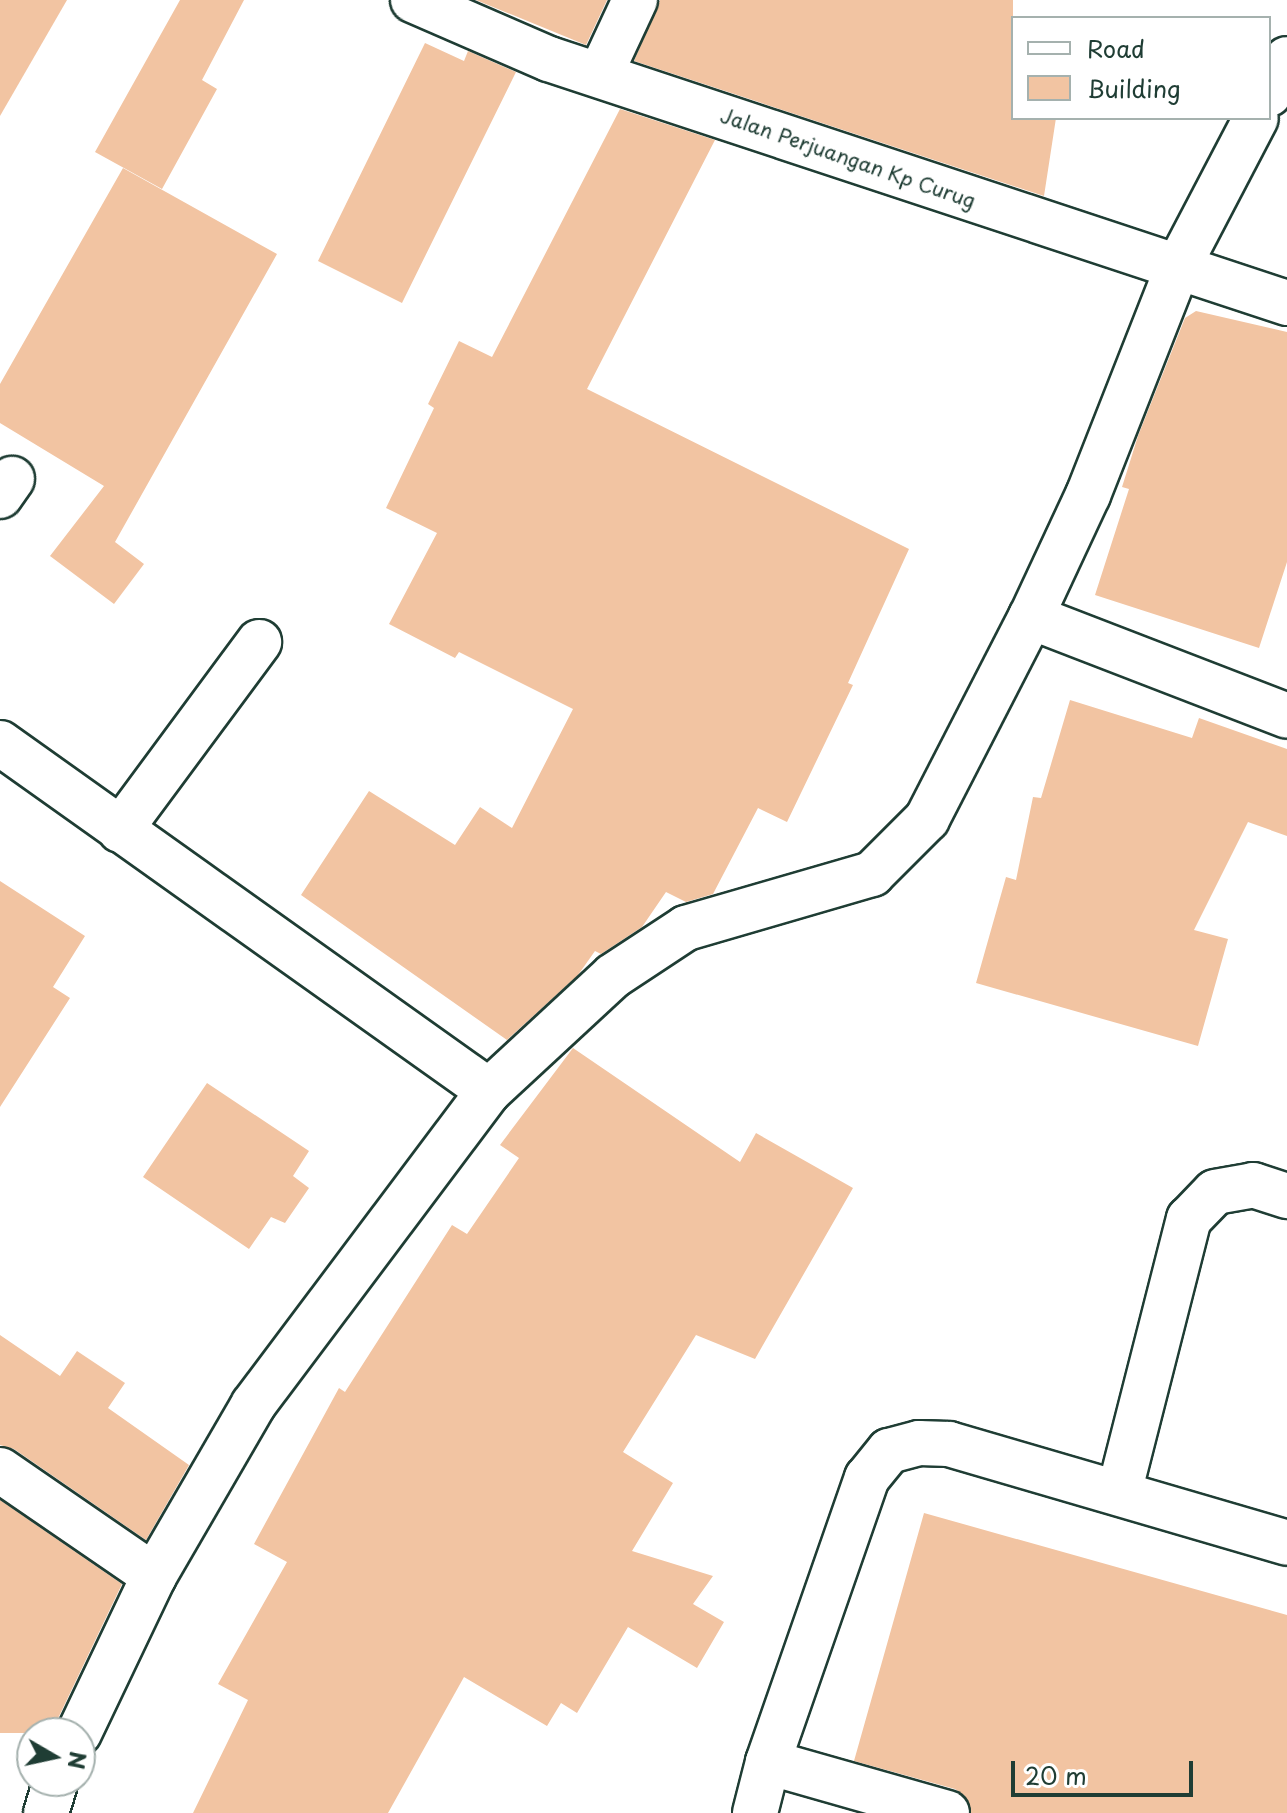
<!DOCTYPE html>
<style>
body{margin:0}
#map{position:relative;width:1287px;height:1813px;overflow:hidden;background:#fff;font-family:"Playpen Sans",sans-serif}
div>[style]{position:absolute}
.building>*{inset:0;background:#f2c4a2}
.roads{filter:drop-shadow(2px 0 #1f3d34) drop-shadow(-2px 0 #1f3d34) drop-shadow(0 2px #1f3d34) drop-shadow(0 -2px #1f3d34)}
.minor>*{height:44px;margin:-22px;padding:0 22px;transform-origin:22px;border-radius:22px;background:#fff}
span{translate:-50% -50%;white-space:nowrap;text-align:center;line-height:1.15;-webkit-text-stroke:6px #fff;paint-order:stroke}
.street-label{font-size:20px;color:#1f3d34}
.legend{position:absolute;left:1011px;top:16px;width:260px;height:104px;box-sizing:border-box;background:#fff;border:2px solid #a5b1ae;margin:0;padding:10px 14px;list-style:none;font-size:24px;color:#1f3d34}
.legend li{display:flex;align-items:center;gap:16px;height:40px}
.legend b{width:40px;border:2px solid #a5b1ae}
.north{position:absolute;left:16px;top:1717px;width:80px;height:80px;box-sizing:border-box;background:#fff;border:2px solid #a5b1ae;border-radius:50%;rotate:99deg;font-size:22px;font-weight:700;line-height:32px;text-align:center;color:#1f3d34}
.north::after{content:'';display:block;margin:auto;width:28px;height:36px;background:#1f3d34;clip-path:polygon(50% 0,100% 100%,50% 72%,0 100%)}
.scale{position:absolute;left:1011px;top:1761px;width:182px;height:36px;box-sizing:border-box;border:4px solid #1f3d34;border-top:0;padding-left:10px;font-size:24px;line-height:28px;white-space:nowrap;color:#1f3d34;-webkit-text-stroke:6px #fff;paint-order:stroke}
</style>
<div id="map">
<div class="building">
<i style="clip-path:polygon(0 0,67px 0,0 116px)"></i>
<i style="clip-path:polygon(180px 0,244px 0,202px 80px,217px 89px,162px 189px,95px 152px)"></i>
<i style="clip-path:polygon(476px 0,607px 0,586px 45px)"></i>
<i style="clip-path:polygon(660px 0,1013px 0,1013px 118px,1056px 118px,1044px 196px,634px 61px)"></i>
<i style="clip-path:polygon(425px 43px,464px 61px,468px 51px,516px 72px,402px 303px,318px 261px)"></i>
<i style="clip-path:polygon(620px 109px,715px 140px,587px 389px,909px 549px,848px 683px,853px 685px,787px 822px,758px 808px,713px 894px,686px 902px,666px 892px,642px 927px,601px 954px,595px 951px,578px 975px,507px 1040px,301px 895px,369px 791px,455px 845px,480px 807px,512px 828px,573px 709px,459px 652px,455px 658px,389px 624px,437px 533px,386px 508px,434px 408px,428px 404px,459px 341px,492px 357px)"></i>
<i style="clip-path:polygon(123px 168px,277px 254px,115px 542px,144px 564px,114px 604px,50px 556px,104px 486px,0 423px,0 384px)"></i>
<i style="clip-path:polygon(1196px 311px,1287px 332px,1287px 562px,1259px 648px,1095px 595px,1129px 489px,1122px 487px,1138px 436px,1185px 318px)"></i>
<i style="clip-path:polygon(1070px 700px,1192px 738px,1199px 718px,1287px 749px,1287px 836px,1248px 822px,1194px 930px,1228px 939px,1198px 1046px,976px 983px,1006px 877px,1016px 880px,1033px 797px,1041px 798px)"></i>
<i style="clip-path:polygon(0 881px,85px 936px,53px 987px,70px 998px,0 1107px)"></i>
<i style="clip-path:polygon(573px 1048px,740px 1162px,756px 1133px,853px 1188px,755px 1359px,696px 1335px,623px 1452px,673px 1483px,632px 1551px,713px 1576px,693px 1604px,724px 1622px,697px 1668px,628px 1627px,577px 1713px,561px 1703px,547px 1726px,464px 1677px,388px 1813px,193px 1813px,248px 1700px,218px 1684px,287px 1562px,254px 1544px,339px 1388px,345px 1392px,452px 1225px,467px 1234px,519px 1158px,500px 1145px)"></i>
<i style="clip-path:polygon(207px 1083px,309px 1151px,293px 1176px,309px 1188px,285px 1223px,271px 1217px,249px 1249px,143px 1177px)"></i>
<i style="clip-path:polygon(0 1335px,60px 1376px,77px 1351px,125px 1383px,108px 1408px,189px 1465px,146px 1540px,14px 1449px,0 1445px)"></i>
<i style="clip-path:polygon(0 1500px,122px 1584px,51px 1733px,0 1733px)"></i>
<i style="clip-path:polygon(924px 1513px,1287px 1615px,1287px 1813px,971px 1813px,965px 1796px,955px 1789px,854px 1761px)"></i>
</div>
<div class="roads">
<div class="minor">
<i style="left:413px;top:0;width:148px;rotate:23.5deg"></i>
<i style="left:549px;top:59px;width:777px;rotate:18.3deg"></i>
<i style="left:600px;top:75px;width:83px;rotate:-65deg"></i>
<i style="left:1269px;top:94px;width:39px;rotate:-63deg"></i>
<i style="left:0;top:496px;width:21px;rotate:-55deg"></i>
<i style="left:1031px;top:617px;width:274px;rotate:21.1deg"></i>
<i style="left:0;top:743px;width:600px;rotate:35.44deg"></i>
<i style="left:120px;top:830px;width:234px;rotate:-53.5deg"></i>
<i style="left:0;top:1470px;width:187px;rotate:34.5deg"></i>
<i style="left:1119px;top:1493px;width:283px;rotate:-75.7deg"></i>
<i style="left:1189px;top:1219px;width:37px;rotate:-46deg"></i>
<i style="left:1215px;top:1192px;width:39px;rotate:-10deg"></i>
<i style="left:1253px;top:1185px;width:36px;rotate:18deg"></i>
<i style="left:79px;top:1733px;width:174px;rotate:-64.5deg"></i>
<i style="left:154px;top:1576px;width:198px;rotate:-59.9deg"></i>
<i style="left:253px;top:1405px;width:393px;rotate:-53.1deg"></i>
<i style="left:489px;top:1091px;width:169px;rotate:-42.8deg"></i>
<i style="left:613px;top:976px;width:87px;rotate:-33.3deg"></i>
<i style="left:686px;top:928px;width:194px;rotate:-16.2deg"></i>
<i style="left:872px;top:874px;width:78px;rotate:-45deg"></i>
<i style="left:927px;top:819px;width:227px;rotate:-62.8deg"></i>
<i style="left:1031px;top:617px;width:135px;rotate:-65deg"></i>
<i style="left:1088px;top:495px;width:243px;rotate:-68.5deg"></i>
<i style="left:1177px;top:269px;width:170px;rotate:-62.4deg"></i>
<i style="left:46px;top:1813px;width:34px;rotate:-73deg"></i>
<i style="left:755px;top:1813px;width:53px;rotate:-75.7deg"></i>
<i style="left:947px;top:1813px;width:186px;rotate:-164.1deg"></i>
<i style="left:768px;top:1762px;width:301px;rotate:-70.8deg"></i>
<i style="left:867px;top:1478px;width:35px;rotate:-51deg"></i>
<i style="left:889px;top:1451px;width:31px;rotate:-15deg"></i>
<i style="left:919px;top:1443px;width:30px;rotate:2deg"></i>
<i style="left:949px;top:1444px;width:352px;rotate:16.3deg"></i>
</div>
</div>
<div class="street-label">
<span style="left:848px;top:158px;rotate:19deg">Jalan Perjuangan Kp Curug</span>
</div>
<ul class="legend">
<li><b style="height:10px;background:#fff"></b>Road</li>
<li><b style="height:22px;background:#f2c4a2"></b>Building</li>
</ul>
<div class="north">N</div>
<div class="scale">20 m</div>
</div>
